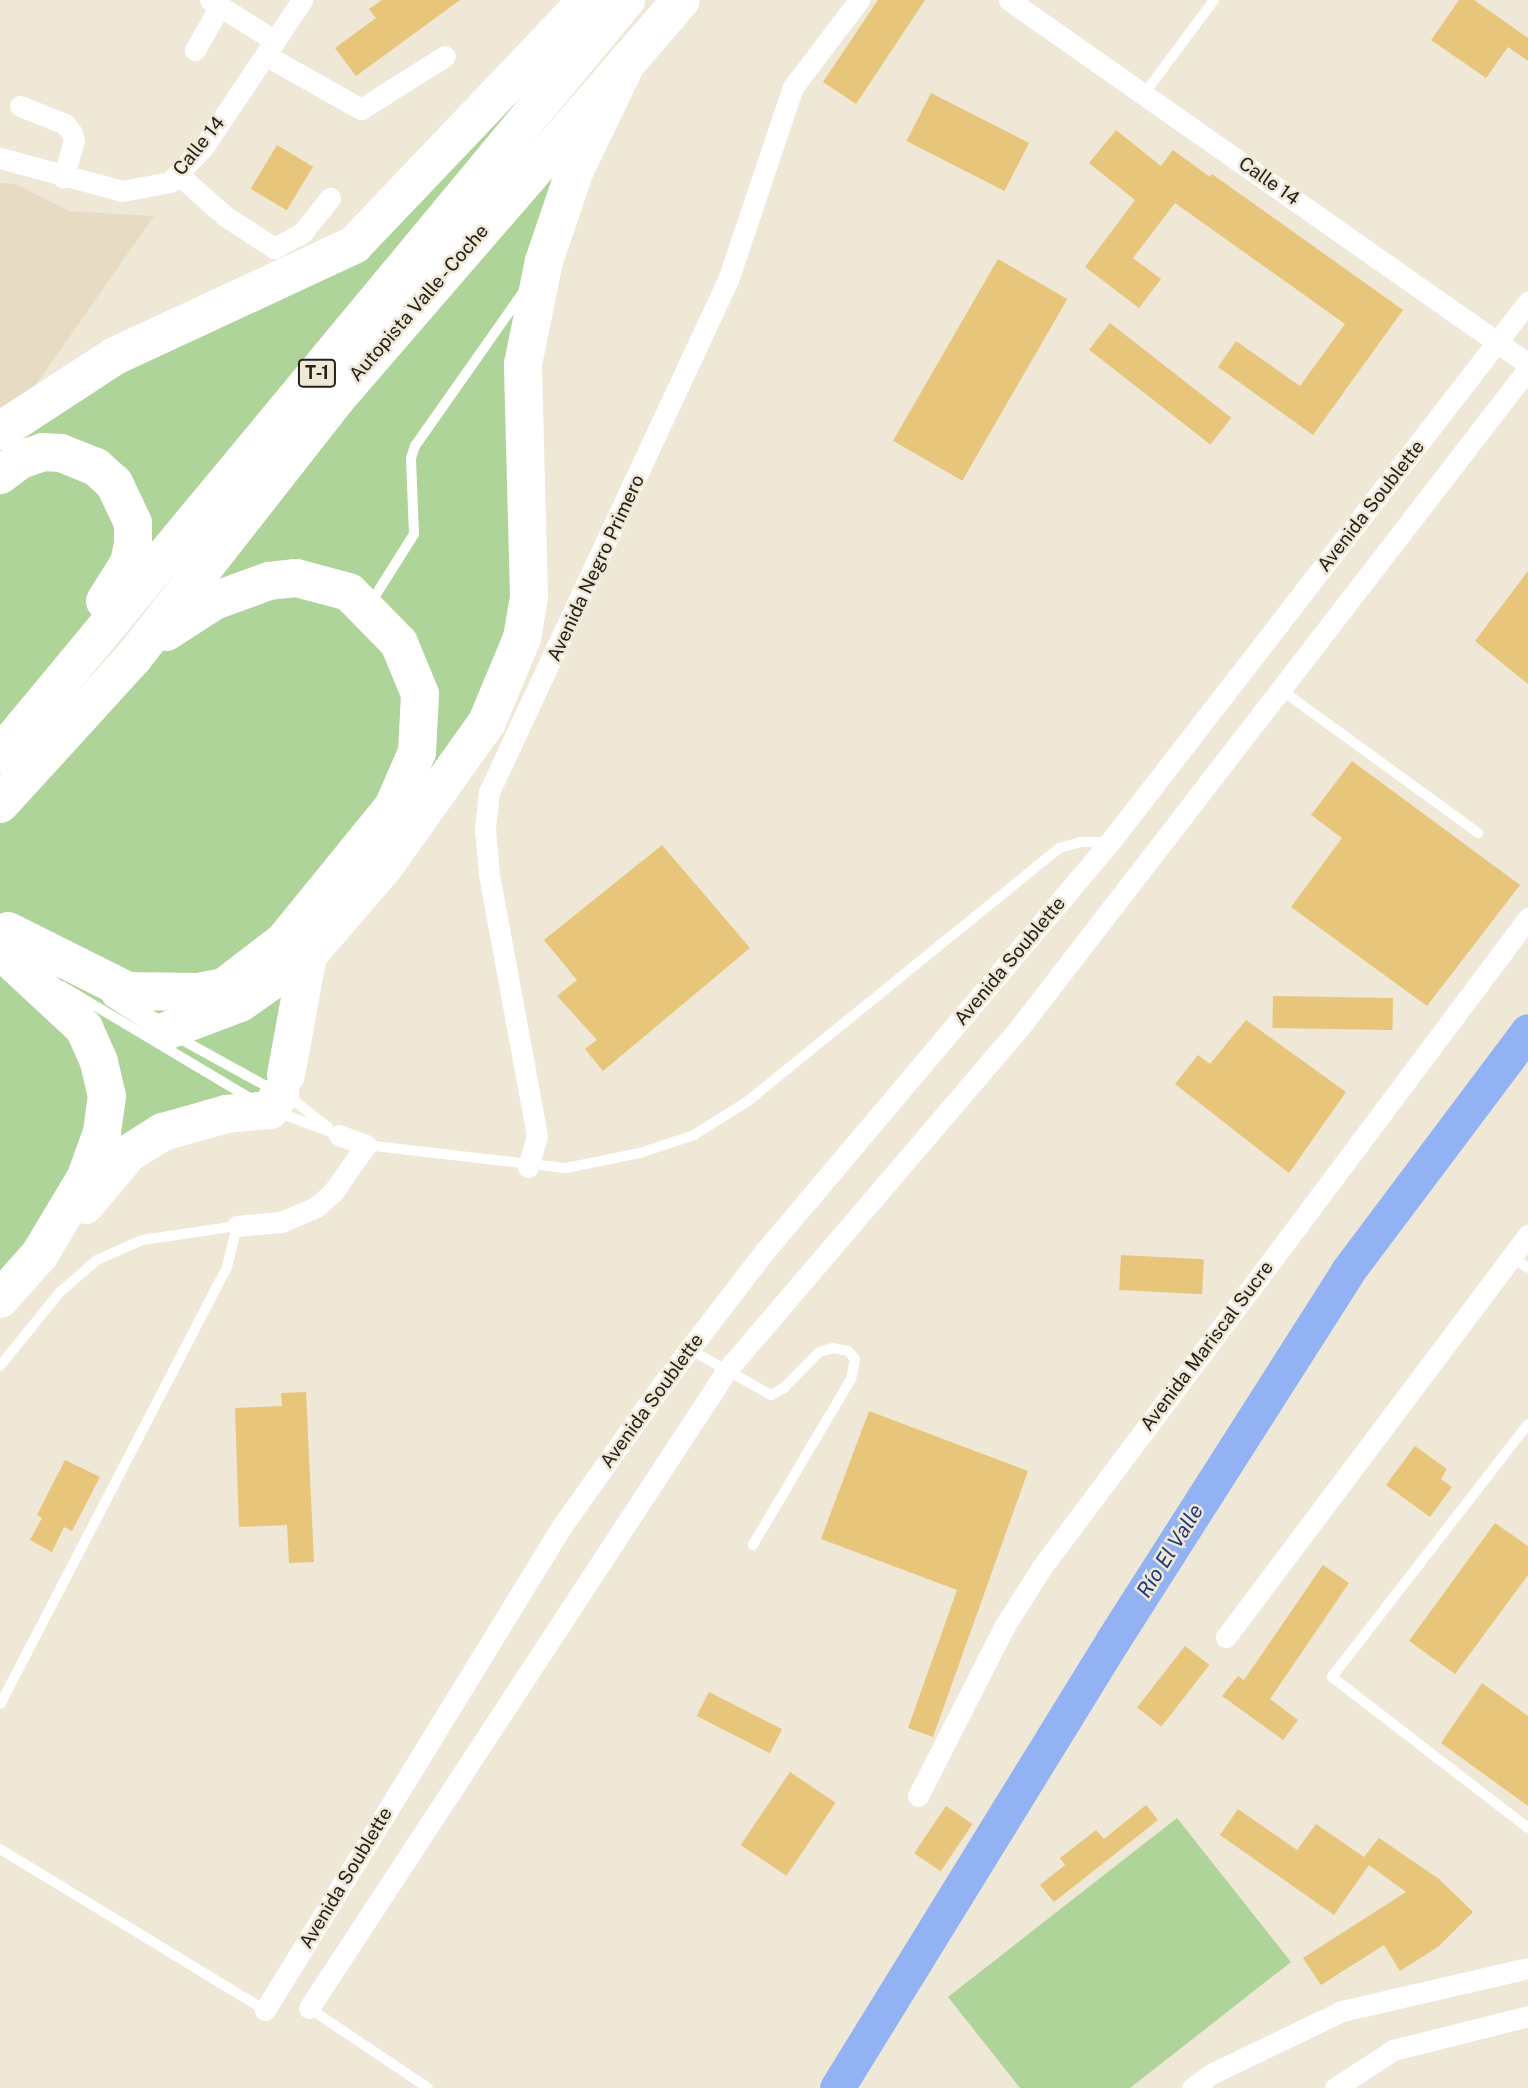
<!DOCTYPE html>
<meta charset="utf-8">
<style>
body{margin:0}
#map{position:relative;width:1528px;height:2088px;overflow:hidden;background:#f0e8d6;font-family:"Public Sans",sans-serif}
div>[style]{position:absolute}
.built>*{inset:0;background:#e7dcc3}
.green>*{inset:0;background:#afd499}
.river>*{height:35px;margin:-17.5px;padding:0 17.5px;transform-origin:17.5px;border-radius:17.5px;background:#93b2f4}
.building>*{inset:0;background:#e7c57a;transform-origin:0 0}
.service>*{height:10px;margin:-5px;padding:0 5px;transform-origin:5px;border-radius:5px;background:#fff}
.minor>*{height:21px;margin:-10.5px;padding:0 10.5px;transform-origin:10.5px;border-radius:10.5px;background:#fff}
.motorway>*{height:38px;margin:-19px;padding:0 19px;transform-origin:19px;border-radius:19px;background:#fff}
span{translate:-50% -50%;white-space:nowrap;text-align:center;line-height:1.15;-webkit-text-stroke:5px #f0e8d6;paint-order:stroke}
.shield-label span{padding:2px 5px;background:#f0e8d6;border:2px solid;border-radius:5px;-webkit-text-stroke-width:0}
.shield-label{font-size:18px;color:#24211b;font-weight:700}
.street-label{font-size:19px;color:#24211b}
.water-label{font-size:21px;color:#1a3883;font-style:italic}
</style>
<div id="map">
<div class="built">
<i style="clip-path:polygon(0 183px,16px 184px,69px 211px,154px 216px,19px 409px,0 407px)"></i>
</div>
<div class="green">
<i style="clip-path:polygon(626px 0,0 755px,0 431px,354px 245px)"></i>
<i style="clip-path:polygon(628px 60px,544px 261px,522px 638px,308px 955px,280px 1094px,169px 1129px,0 1310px,0 804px)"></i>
<i style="clip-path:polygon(1177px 1818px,1291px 1962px,1130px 2088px,1020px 2088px,948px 1997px)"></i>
</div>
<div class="river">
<i style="left:837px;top:2088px;width:526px;rotate:-58.36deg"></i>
<i style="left:1113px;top:1640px;width:436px;rotate:-57.5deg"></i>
<i style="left:1347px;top:1272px;width:301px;rotate:-53.1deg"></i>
</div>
<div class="building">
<i style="clip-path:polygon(382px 0,460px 0,356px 76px,335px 48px,376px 18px,369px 9px)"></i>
<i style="clip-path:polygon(878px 0,925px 0,856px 104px,823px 82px)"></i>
<i style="clip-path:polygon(1459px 0,1474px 0,1528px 38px,1528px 61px,1508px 47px,1486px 78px,1431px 40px)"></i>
<i style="left:931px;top:93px;width:110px;height:54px;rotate:27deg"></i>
<i style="clip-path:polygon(1116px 130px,1161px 166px,1173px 150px,1210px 177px,1212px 174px,1403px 310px,1313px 435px,1218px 367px,1236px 341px,1300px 386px,1345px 324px,1175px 203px,1133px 258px,1161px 279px,1139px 308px,1085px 267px,1135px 200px,1089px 163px)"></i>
<i style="left:277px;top:145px;width:42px;height:51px;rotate:31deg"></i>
<i style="left:998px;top:259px;width:80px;height:210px;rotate:30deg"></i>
<i style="left:1110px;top:323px;width:154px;height:34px;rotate:38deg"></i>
<i style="clip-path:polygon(1528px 571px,1528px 684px,1475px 641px)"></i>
<i style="clip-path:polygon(1352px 761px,1520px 885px,1427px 1006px,1291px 907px,1342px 838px,1311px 815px)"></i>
<i style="clip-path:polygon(662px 845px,750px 948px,603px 1071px,585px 1049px,597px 1040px,557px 996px,577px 980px,544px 940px)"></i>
<i style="left:1273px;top:996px;width:120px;height:32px;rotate:1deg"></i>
<i style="clip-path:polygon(1246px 1020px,1346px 1092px,1289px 1173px,1175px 1084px,1198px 1055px,1210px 1064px)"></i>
<i style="left:1121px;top:1255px;width:83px;height:35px;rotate:3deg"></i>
<i style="clip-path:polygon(306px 1392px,314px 1562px,289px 1563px,287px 1525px,239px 1527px,235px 1408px,282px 1406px,281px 1393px)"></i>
<i style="clip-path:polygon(869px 1411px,1028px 1471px,933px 1737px,908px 1728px,957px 1590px,821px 1539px)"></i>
<i style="clip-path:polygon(1415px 1446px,1447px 1469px,1441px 1479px,1452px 1487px,1430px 1517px,1386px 1485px)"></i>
<i style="clip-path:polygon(65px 1460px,100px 1477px,72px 1531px,64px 1527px,52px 1552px,30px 1540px,42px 1518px,37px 1515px)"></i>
<i style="clip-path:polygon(1495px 1523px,1528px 1546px,1528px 1575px,1455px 1674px,1409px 1641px)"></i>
<i style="clip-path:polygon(1323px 1565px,1349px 1583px,1270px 1699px,1298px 1720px,1283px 1740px,1222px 1696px,1238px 1676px,1244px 1680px)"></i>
<i style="left:1185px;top:1646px;width:31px;height:78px;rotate:38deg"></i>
<i style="clip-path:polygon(1482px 1683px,1528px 1716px,1528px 1806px,1441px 1743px)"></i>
<i style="left:709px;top:1692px;width:82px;height:27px;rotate:27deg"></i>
<i style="left:790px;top:1772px;width:55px;height:88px;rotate:34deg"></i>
<i style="clip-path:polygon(1146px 1805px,1158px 1820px,1054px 1902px,1040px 1885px,1065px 1865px,1060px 1858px,1096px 1830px,1104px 1839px)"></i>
<i style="left:946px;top:1806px;width:32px;height:57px;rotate:34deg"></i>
<i style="clip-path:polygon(1238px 1809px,1297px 1850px,1316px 1824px,1364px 1857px,1379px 1838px,1439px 1879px,1473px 1912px,1438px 1947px,1400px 1971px,1384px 1945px,1321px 1985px,1303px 1958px,1406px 1892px,1369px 1865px,1334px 1915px,1220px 1835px)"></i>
</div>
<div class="service">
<i style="left:1144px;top:94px;width:117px;rotate:-53.3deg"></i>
<i style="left:370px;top:604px;width:83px;rotate:-57.8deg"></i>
<i style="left:414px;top:534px;width:76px;rotate:-92.3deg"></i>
<i style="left:411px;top:458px;width:13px;rotate:-72deg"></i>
<i style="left:415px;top:446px;width:189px;rotate:-54.9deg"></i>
<i style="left:1280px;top:689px;width:245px;rotate:36deg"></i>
<i style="left:62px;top:986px;width:222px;rotate:30.8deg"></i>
<i style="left:177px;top:1037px;width:137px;rotate:28.8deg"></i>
<i style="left:297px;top:1103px;width:39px;rotate:38deg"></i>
<i style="left:277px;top:1112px;width:66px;rotate:20.4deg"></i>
<i style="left:366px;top:1145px;width:201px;rotate:6.6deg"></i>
<i style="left:566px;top:1168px;width:76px;rotate:-11.5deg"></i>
<i style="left:640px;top:1153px;width:57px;rotate:-18.4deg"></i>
<i style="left:694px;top:1135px;width:64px;rotate:-32.2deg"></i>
<i style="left:748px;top:1101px;width:401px;rotate:-39.1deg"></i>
<i style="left:1059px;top:848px;width:23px;rotate:-15deg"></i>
<i style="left:1081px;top:842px;width:29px"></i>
<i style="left:1511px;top:1257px;width:20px;rotate:33deg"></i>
<i style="left:689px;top:1349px;width:94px;rotate:29.3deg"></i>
<i style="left:771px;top:1395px;width:15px;rotate:-28deg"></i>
<i style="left:784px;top:1388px;width:50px;rotate:-45.8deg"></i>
<i style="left:819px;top:1352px;width:15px;rotate:-16deg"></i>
<i style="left:833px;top:1348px;width:15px;rotate:11deg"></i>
<i style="left:848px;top:1351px;width:11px;rotate:49deg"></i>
<i style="left:855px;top:1359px;width:20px;rotate:101deg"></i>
<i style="left:851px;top:1379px;width:193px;rotate:120.6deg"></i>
<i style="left:0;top:1366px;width:95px;rotate:-51deg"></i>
<i style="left:60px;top:1292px;width:49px;rotate:-40.9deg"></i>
<i style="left:97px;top:1260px;width:49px;rotate:-24deg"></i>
<i style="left:142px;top:1240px;width:96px;rotate:-8.4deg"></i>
<i style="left:237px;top:1226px;width:42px;rotate:103.7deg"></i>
<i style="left:227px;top:1267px;width:492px;rotate:117.4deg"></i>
<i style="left:1528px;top:1424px;width:320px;rotate:127.8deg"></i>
<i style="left:1332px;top:1677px;width:247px;rotate:37.6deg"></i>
<i style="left:0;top:1849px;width:310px;rotate:31.3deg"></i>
<i style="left:309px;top:2008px;width:143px;rotate:33.9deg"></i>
</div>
<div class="minor">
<i style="left:210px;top:0;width:77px;rotate:32.2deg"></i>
<i style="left:1009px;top:0;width:634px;rotate:35.04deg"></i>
<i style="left:195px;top:50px;width:51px;rotate:-60.4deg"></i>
<i style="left:265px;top:55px;width:110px;rotate:29.4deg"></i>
<i style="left:361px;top:109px;width:99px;rotate:-32.2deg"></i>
<i style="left:20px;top:106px;width:48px;rotate:21.8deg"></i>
<i style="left:65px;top:124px;width:11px;rotate:52deg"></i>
<i style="left:72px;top:133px;width:8px;rotate:76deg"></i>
<i style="left:74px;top:141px;width:38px;rotate:107deg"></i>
<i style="left:0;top:158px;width:126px;rotate:15.1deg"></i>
<i style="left:122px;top:191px;width:49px;rotate:-10.6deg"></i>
<i style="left:170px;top:182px;width:50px;rotate:-46.6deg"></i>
<i style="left:204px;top:146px;width:176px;rotate:-56.1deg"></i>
<i style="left:179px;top:175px;width:62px;rotate:41.7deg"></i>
<i style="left:225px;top:216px;width:59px;rotate:33.1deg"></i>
<i style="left:274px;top:248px;width:32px;rotate:-28deg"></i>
<i style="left:302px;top:233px;width:45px;rotate:-51.3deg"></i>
<i style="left:112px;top:996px;width:64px;rotate:32.9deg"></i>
<i style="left:528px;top:1167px;width:32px;rotate:-74deg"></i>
<i style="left:537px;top:1136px;width:266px;rotate:-100.4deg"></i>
<i style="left:489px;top:874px;width:45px;rotate:-95.1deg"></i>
<i style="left:485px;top:829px;width:37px;rotate:-84deg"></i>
<i style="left:489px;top:792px;width:565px;rotate:-64.98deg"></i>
<i style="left:728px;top:280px;width:204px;rotate:-71.4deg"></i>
<i style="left:793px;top:87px;width:109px;rotate:-52.8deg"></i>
<i style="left:237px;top:1226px;width:44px;rotate:-5.2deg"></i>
<i style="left:281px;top:1222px;width:38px;rotate:-23deg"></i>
<i style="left:316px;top:1207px;width:23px;rotate:-41deg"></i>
<i style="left:333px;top:1192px;width:57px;rotate:-54.9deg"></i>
<i style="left:366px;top:1145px;width:29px;rotate:-160deg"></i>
<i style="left:1226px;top:1637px;width:503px;rotate:-53.08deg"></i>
<i style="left:918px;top:1796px;width:190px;rotate:-63deg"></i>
<i style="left:1004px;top:1627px;width:71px;rotate:-57.7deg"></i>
<i style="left:1042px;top:1567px;width:811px;rotate:-53.17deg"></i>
<i style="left:309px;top:2008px;width:763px;rotate:-56.77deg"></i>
<i style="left:727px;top:1370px;width:456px;rotate:-49.5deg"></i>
<i style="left:1023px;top:1023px;width:826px;rotate:-52.33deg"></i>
<i style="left:265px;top:2010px;width:568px;rotate:-58.47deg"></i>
<i style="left:562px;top:1526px;width:176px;rotate:-54.7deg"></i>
<i style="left:664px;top:1382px;width:165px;rotate:-52.4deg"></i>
<i style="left:765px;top:1251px;width:535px;rotate:-49.85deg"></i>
<i style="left:1110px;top:842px;width:683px;rotate:-52.26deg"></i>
<i style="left:1192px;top:2088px;width:24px;rotate:-36deg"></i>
<i style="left:1211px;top:2074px;width:145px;rotate:-25.7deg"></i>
<i style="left:1342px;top:2011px;width:191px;rotate:-13deg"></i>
<i style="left:1335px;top:2088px;width:69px;rotate:-33.2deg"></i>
<i style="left:1393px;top:2050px;width:139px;rotate:-14.1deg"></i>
</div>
<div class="motorway">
<i style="left:0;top:431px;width:137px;rotate:-33.1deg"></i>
<i style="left:115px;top:356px;width:264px;rotate:-24.9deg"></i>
<i style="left:354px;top:245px;width:323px;rotate:-46.4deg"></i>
<i style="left:577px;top:11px;width:20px;rotate:-33deg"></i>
<i style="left:0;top:475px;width:25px;rotate:-37deg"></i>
<i style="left:20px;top:460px;width:24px;rotate:-19deg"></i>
<i style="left:43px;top:452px;width:18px;rotate:3deg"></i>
<i style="left:61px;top:453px;width:38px;rotate:22deg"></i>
<i style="left:96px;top:467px;width:24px;rotate:42deg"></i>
<i style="left:114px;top:483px;width:44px;rotate:64.6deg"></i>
<i style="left:133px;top:523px;width:21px;rotate:90deg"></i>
<i style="left:133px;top:544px;width:19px;rotate:102deg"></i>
<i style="left:129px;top:563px;width:45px;rotate:122.3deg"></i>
<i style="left:0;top:755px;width:981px;rotate:-50.34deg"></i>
<i style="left:0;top:804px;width:199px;rotate:-47.6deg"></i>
<i style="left:134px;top:657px;width:328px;rotate:-51.9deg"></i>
<i style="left:336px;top:399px;width:527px;rotate:-49.15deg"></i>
<i style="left:8px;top:931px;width:134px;rotate:26.6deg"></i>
<i style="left:128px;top:991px;width:70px;rotate:0.8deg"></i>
<i style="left:198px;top:992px;width:26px;rotate:-11deg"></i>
<i style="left:224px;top:987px;width:76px;rotate:-37.5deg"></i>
<i style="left:284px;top:941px;width:173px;rotate:-50.9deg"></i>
<i style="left:393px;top:807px;width:60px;rotate:-66.4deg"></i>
<i style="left:417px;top:752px;width:58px;rotate:-87deg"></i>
<i style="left:420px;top:694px;width:55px;rotate:-112.4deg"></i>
<i style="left:399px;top:643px;width:71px;rotate:-134.4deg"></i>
<i style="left:349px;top:592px;width:55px;rotate:-165.2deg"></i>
<i style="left:296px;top:578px;width:27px;rotate:174deg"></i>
<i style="left:269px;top:581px;width:59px;rotate:160deg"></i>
<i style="left:214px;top:601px;width:57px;rotate:147.1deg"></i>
<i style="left:0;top:950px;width:115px;rotate:42.9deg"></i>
<i style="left:84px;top:1028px;width:37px;rotate:66deg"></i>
<i style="left:99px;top:1062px;width:35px;rotate:77deg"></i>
<i style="left:107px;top:1096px;width:36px;rotate:98deg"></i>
<i style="left:102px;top:1132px;width:48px;rotate:109.6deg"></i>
<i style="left:86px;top:1177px;width:90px;rotate:120.9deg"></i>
<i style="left:40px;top:1254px;width:60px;rotate:131.6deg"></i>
<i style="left:166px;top:1031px;width:79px;rotate:-20.7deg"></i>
<i style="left:240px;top:1003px;width:83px;rotate:-35.2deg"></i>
<i style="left:308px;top:955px;width:116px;rotate:-49.2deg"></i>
<i style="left:384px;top:867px;width:178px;rotate:-54.6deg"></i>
<i style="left:487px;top:722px;width:91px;rotate:-67.4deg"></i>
<i style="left:522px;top:638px;width:42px;rotate:-80.3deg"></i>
<i style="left:529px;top:597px;width:233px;rotate:-91.5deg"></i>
<i style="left:523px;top:364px;width:105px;rotate:-78.5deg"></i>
<i style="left:544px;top:261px;width:96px;rotate:-71.2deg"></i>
<i style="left:575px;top:170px;width:122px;rotate:-64.3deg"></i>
<i style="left:286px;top:1075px;width:122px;rotate:-79.6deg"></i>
<i style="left:85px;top:1205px;width:68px;rotate:-49.8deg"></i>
<i style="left:129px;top:1153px;width:40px;rotate:-32deg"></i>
<i style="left:163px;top:1132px;width:66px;rotate:-15.9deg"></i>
<i style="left:226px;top:1114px;width:44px;rotate:-5.2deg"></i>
<i style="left:270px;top:1110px;width:19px;rotate:-58deg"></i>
</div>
<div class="shield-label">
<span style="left:317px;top:373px">T-1</span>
</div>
<div class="street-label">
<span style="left:199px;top:146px;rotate:-51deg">Calle 14</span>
<span style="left:1269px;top:181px;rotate:35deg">Calle 14</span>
<span style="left:419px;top:303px;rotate:-49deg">Autopista Valle - Coche</span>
<span style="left:1371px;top:506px;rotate:-52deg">Avenida Soublette</span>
<span style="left:596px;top:568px;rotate:-65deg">Avenida Negro Primero</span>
<span style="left:1010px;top:961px;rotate:-50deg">Avenida Soublette</span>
<span style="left:1207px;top:1346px;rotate:-53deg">Avenida Mariscal Sucre</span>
<span style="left:652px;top:1401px;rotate:-54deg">Avenida Soublette</span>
<span style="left:346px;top:1878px;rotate:-59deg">Avenida Soublette</span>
</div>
<div class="water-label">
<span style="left:1170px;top:1551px;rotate:-58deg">Río El Valle</span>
</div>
</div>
